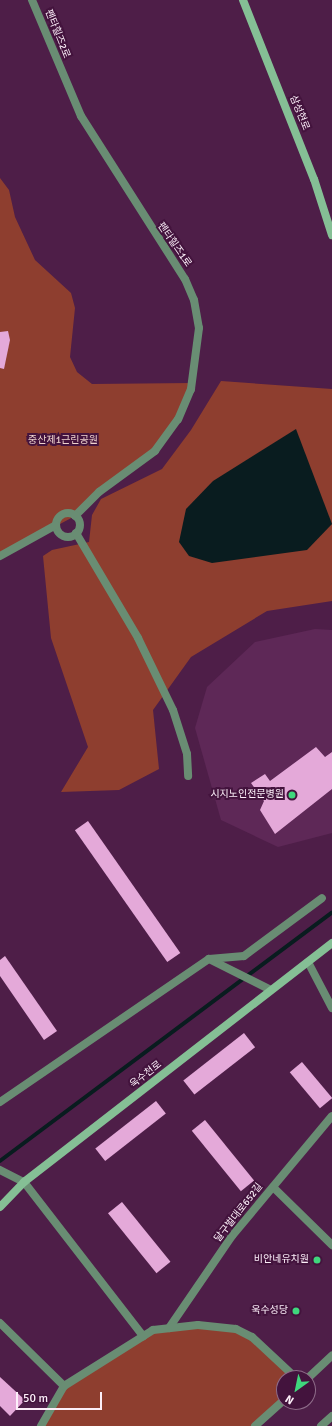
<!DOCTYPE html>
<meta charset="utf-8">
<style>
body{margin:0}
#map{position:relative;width:332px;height:1426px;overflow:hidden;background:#4e1e48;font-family:Signika,"Noto Sans KR",sans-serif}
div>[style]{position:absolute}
.built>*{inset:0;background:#5e2857}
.green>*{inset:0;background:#8e3e2f}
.water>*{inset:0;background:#091c1f}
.stream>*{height:3.5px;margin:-1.75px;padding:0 1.75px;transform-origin:1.75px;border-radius:1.75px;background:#091c1f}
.building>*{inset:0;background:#e4a9d9;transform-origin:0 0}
.minor>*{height:8px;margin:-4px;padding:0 4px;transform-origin:4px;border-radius:4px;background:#698d73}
.tertiary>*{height:8px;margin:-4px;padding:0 4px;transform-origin:4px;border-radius:4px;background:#698d73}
.tertiary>.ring{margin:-4px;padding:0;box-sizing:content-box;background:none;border:8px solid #698d73;border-radius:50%}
.secondary>*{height:8px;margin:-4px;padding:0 4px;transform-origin:4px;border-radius:4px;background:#85bf95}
.dots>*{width:11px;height:11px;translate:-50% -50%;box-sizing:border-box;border:2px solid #43133d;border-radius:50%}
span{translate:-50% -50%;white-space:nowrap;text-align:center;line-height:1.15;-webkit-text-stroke:4px #43133d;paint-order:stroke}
.street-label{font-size:10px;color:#fceff9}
.park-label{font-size:10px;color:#eed3cd}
.poi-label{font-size:10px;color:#fceff9}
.right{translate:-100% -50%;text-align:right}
.north{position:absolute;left:276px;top:1370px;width:40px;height:40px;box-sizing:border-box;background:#43133d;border:1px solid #8d6b88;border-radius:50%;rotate:213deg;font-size:11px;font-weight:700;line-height:16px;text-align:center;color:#fceff9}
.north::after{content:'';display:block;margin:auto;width:14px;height:18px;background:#3fd77d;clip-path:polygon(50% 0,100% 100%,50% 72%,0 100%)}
.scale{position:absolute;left:16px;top:1392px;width:86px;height:18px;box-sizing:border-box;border:2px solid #fceff9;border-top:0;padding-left:5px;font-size:12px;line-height:14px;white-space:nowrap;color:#fceff9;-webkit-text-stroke:3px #43133d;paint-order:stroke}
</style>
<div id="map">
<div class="built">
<i style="clip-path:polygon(315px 629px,332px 630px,332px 833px,278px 847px,221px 820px,195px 728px,207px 687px,255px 642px)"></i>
</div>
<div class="green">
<i style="clip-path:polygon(0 178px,9px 190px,15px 217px,35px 260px,71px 293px,75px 308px,70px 357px,77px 372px,92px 384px,192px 383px,178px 419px,155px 451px,75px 516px,0 556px)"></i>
<i style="clip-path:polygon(221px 381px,332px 389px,332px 601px,267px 611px,191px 657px,153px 710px,159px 769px,119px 790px,61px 792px,88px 747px,51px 638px,43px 556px,52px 550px,89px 542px,92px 515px,101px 499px,162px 469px,191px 430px)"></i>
<i style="clip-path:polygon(198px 1325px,236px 1329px,296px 1378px,284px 1378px,284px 1399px,253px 1426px,42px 1426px,64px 1386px,153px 1330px)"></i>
</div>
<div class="water">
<i style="clip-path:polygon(296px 429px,332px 524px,307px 550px,212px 563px,189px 556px,179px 542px,186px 509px,213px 481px)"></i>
</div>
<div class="stream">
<i style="left:0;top:1161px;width:414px;rotate:-36.8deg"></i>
</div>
<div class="building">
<i style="clip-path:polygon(8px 331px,10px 340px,4px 369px,0 368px,0 332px)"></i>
<i style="clip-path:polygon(316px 747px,325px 757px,332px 752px,332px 789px,275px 834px,260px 810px,264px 801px,251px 783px,265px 774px,270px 781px)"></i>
<i style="left:88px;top:821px;width:161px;height:16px;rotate:55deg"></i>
<i style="clip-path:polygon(5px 956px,57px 1031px,44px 1040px,0 976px,0 960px)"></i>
<i style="left:244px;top:1033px;width:18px;height:77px;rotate:52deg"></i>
<i style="left:302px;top:1062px;width:47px;height:16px;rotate:50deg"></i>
<i style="left:156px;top:1101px;width:16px;height:77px;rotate:52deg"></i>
<i style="left:205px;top:1120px;width:78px;height:17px;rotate:51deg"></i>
<i style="left:122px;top:1202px;width:77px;height:18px;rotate:51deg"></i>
<i style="clip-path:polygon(0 1377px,25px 1400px,10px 1416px,0 1406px)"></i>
</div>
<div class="minor">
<i style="left:209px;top:959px;width:69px;rotate:26.6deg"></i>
<i style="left:308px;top:962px;width:52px;rotate:62.4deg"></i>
<i style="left:0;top:1102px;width:253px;rotate:-34.4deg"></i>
<i style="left:209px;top:959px;width:35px;rotate:-5deg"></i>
<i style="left:244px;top:956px;width:97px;rotate:-36.6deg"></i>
<i style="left:0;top:1170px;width:27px;rotate:27deg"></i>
<i style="left:24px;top:1182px;width:195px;rotate:52.3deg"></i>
<i style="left:273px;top:1187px;width:83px;rotate:44.5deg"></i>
<i style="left:0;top:1323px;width:90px;rotate:44.5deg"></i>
<i style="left:169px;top:1328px;width:112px;rotate:-55.6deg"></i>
<i style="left:232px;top:1236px;width:156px;rotate:-50.2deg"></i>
<i style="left:308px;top:1378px;width:33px;rotate:-43deg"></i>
<i style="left:41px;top:1426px;width:46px;rotate:-60.1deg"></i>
<i style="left:64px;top:1386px;width:105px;rotate:-32.2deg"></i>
<i style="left:153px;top:1330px;width:45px;rotate:-6.3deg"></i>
<i style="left:198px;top:1325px;width:38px;rotate:6deg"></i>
<i style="left:236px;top:1329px;width:18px;rotate:27deg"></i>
<i style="left:252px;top:1337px;width:60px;rotate:43deg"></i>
<i style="left:255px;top:1426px;width:39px;rotate:-42deg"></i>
<i style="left:321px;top:1426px;width:15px;rotate:-42deg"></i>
</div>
<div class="tertiary">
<i style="left:32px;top:0;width:126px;rotate:67.1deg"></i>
<i style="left:81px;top:116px;width:193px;rotate:57.5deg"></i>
<i style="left:185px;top:279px;width:23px;rotate:67deg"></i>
<i style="left:194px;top:300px;width:28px;rotate:80deg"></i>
<i style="left:199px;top:328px;width:62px;rotate:97.5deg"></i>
<i style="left:191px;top:389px;width:33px;rotate:113deg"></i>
<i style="left:178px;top:419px;width:39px;rotate:126deg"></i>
<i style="left:155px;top:451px;width:69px;rotate:143.8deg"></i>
<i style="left:99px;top:492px;width:34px;rotate:135deg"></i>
<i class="ring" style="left:56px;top:513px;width:16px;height:16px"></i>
<i style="left:76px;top:533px;width:122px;rotate:59.4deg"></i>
<i style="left:138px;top:638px;width:80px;rotate:64.1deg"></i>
<i style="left:173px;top:710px;width:46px;rotate:72.3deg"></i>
<i style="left:187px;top:754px;width:22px;rotate:87deg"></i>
<i style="left:0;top:556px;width:64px;rotate:-29deg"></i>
</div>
<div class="secondary">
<i style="left:243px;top:0;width:193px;rotate:68.4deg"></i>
<i style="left:314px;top:179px;width:59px;rotate:72.2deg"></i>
<i style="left:0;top:1207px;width:35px;rotate:-46deg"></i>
<i style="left:24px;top:1182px;width:390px;rotate:-37.8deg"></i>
</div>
<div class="dots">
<i style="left:292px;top:795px;background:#3fd77d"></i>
<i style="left:317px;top:1260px;background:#3fd77d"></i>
<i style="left:296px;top:1311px;background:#3fd77d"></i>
</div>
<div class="street-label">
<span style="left:57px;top:34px;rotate:68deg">펜타힐즈2로</span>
<span style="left:299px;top:113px;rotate:68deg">삼성현로</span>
<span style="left:174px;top:245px;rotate:55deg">펜타힐즈1로</span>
<span style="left:146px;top:1075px;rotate:-38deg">욱수천로</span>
<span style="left:239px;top:1213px;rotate:-52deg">달구벌대로652길</span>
</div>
<div class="park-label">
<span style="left:63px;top:441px">중산제1근린공원</span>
</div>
<div class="poi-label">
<span class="right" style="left:284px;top:795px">시지노인전문병원</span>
<span class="right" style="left:309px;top:1260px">비안네유치원</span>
<span class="right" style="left:288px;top:1311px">욱수성당</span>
</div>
<div class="north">N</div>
<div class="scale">50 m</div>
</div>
